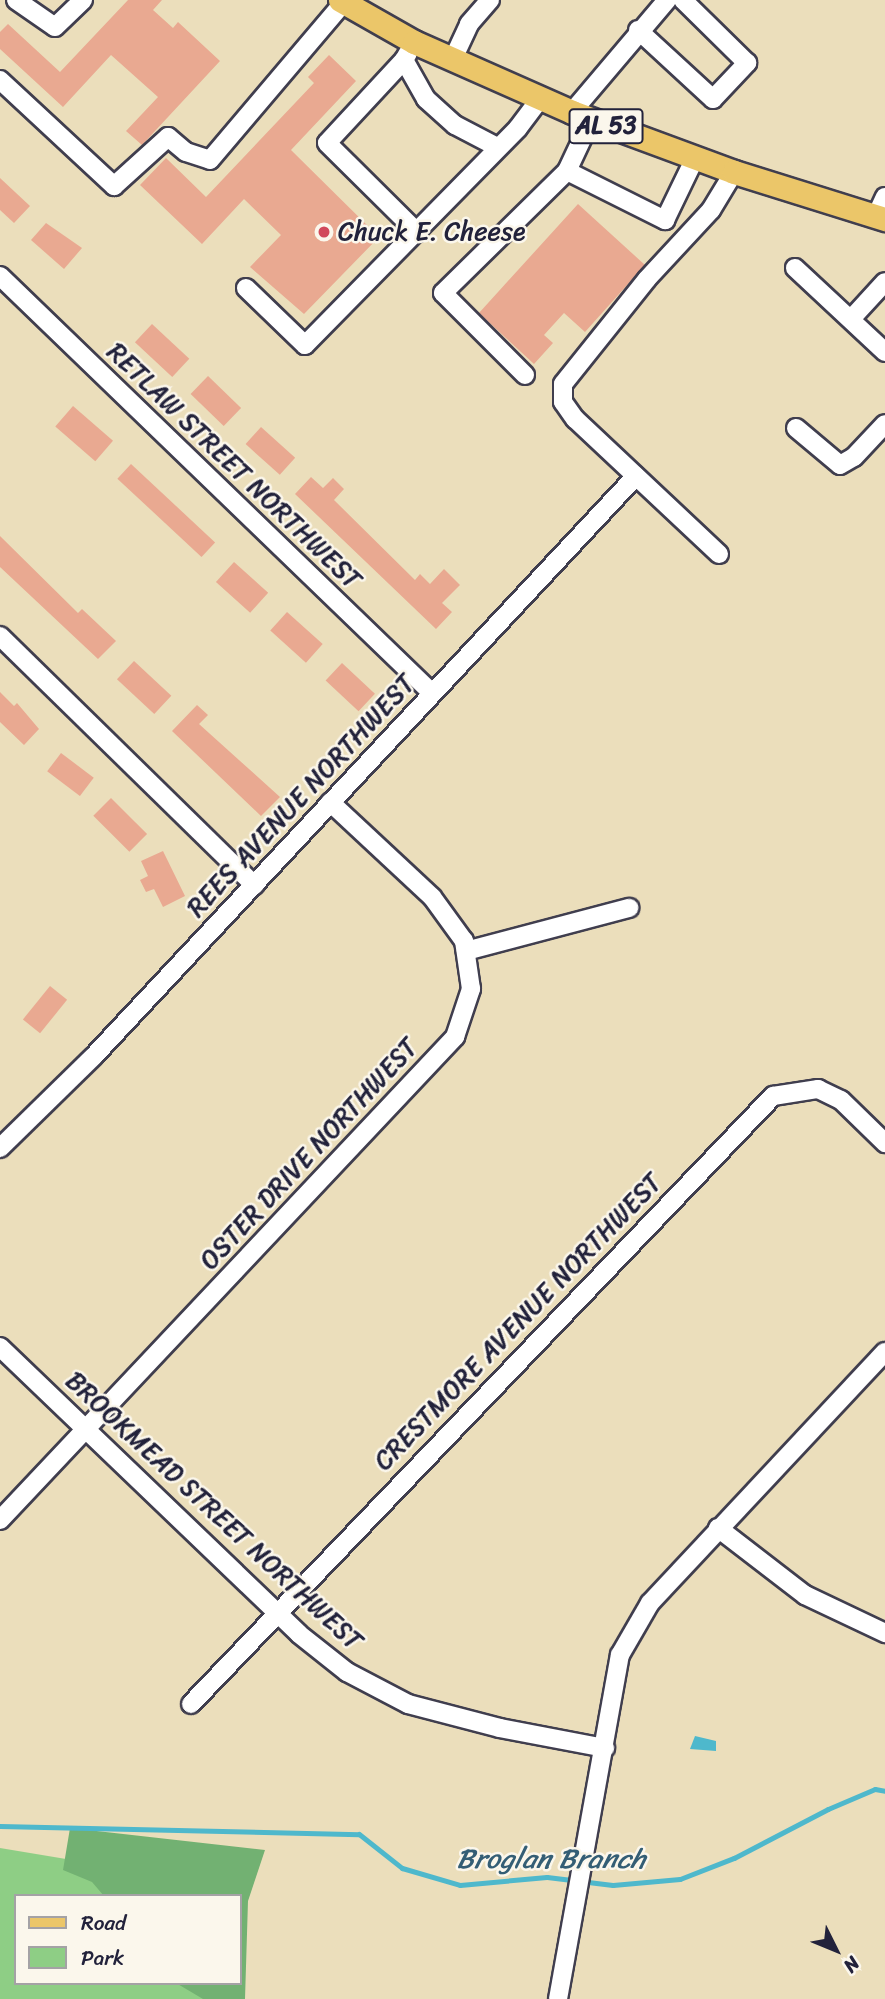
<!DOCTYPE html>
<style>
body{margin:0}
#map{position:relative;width:885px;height:1999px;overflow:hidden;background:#ebdebb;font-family:Sriracha,sans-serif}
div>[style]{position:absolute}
.green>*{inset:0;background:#8ece85}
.forest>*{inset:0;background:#72b172}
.water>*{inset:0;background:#4eb8cc}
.stream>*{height:5px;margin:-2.5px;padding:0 2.5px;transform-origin:2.5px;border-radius:2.5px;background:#4eb8cc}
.building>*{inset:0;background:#e9a991;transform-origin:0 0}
.roads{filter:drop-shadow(2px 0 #403e4e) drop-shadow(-2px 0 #403e4e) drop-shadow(0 2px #403e4e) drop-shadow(0 -2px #403e4e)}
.minor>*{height:18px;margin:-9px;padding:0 9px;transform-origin:9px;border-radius:9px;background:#fff}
.major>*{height:23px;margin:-11.5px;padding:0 11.5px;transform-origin:11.5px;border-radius:11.5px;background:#ebc669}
.dots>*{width:19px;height:19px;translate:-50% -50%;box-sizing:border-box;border:4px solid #fbf7ec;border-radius:50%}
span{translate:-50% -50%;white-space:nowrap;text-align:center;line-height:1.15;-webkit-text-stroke:5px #fbf7ec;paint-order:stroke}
.shield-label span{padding:2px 5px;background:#fbf7ec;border:2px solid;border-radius:5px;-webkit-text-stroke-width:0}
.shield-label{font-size:24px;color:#22223b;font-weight:700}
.poi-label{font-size:26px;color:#22223b}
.left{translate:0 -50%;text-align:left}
.street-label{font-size:26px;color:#22223b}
.water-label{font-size:28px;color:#345e75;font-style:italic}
.legend{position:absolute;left:14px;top:1894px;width:228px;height:91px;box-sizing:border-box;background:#fbf7ec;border:2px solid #a4a2a5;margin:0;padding:9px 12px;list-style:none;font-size:21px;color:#22223b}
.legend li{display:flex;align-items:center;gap:14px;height:35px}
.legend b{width:35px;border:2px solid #a4a2a5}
.north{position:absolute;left:801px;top:1915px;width:70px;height:70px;-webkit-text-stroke:5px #fbf7ec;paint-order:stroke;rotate:133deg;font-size:19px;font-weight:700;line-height:28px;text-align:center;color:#22223b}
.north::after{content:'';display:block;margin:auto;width:24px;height:32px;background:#22223b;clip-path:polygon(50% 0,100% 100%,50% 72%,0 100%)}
</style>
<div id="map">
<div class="green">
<i style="clip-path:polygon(0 1848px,96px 1864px,127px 1896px,16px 1896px,16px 1983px,212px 1983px,227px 1999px,0 1999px)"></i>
</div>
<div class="forest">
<i style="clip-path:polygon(70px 1828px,265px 1850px,248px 1901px,245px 1999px,203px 1999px,176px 1983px,240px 1983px,240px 1896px,104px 1896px,92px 1882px,63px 1870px)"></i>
</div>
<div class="water">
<i style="clip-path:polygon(695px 1736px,716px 1741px,716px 1751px,690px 1749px)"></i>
</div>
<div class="stream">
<i style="left:0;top:1826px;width:359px;rotate:1.3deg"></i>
<i style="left:359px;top:1834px;width:55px;rotate:38.3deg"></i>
<i style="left:402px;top:1868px;width:60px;rotate:16.3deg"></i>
<i style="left:460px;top:1885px;width:87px;rotate:-5.3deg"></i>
<i style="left:547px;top:1877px;width:66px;rotate:6.9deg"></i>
<i style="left:613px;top:1885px;width:67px;rotate:-5.1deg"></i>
<i style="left:680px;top:1879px;width:58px;rotate:-21.3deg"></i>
<i style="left:734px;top:1858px;width:106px;rotate:-27.5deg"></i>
<i style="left:828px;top:1809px;width:51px;rotate:-23.1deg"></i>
<i style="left:875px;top:1789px;width:10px;rotate:11deg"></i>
</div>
<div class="building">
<i style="clip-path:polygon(128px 0,162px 0,153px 10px,173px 28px,178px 22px,220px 61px,142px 145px,126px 131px,158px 97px,111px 55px,63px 107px,0 49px,0 32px,8px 24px,60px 72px)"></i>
<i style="clip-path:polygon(329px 55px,356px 81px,291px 150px,379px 237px,304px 314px,250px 267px,281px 235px,244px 199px,202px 244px,140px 185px,166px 158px,206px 197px,314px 83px,308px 77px)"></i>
<i style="clip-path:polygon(0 178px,30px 206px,14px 223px,0 210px)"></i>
<i style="clip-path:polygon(578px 204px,645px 265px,585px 332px,564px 313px,544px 335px,553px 343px,534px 364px,479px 313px)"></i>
<i style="clip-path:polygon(46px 223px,82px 248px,64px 269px,31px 240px)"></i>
<i style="left:152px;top:324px;width:51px;height:25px;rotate:43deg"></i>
<i style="left:208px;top:376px;width:46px;height:25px;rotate:44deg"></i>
<i style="left:73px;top:406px;width:53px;height:27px;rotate:41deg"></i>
<i style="left:261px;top:427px;width:46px;height:23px;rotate:42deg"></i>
<i style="left:131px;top:464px;width:115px;height:20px;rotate:43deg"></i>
<i style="clip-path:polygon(311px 477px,323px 488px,333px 478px,344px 489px,334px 500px,415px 580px,420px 574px,430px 584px,444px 569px,460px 585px,442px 603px,452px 612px,436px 629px,295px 494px)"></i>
<i style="clip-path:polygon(0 536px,78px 613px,82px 609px,116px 641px,98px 659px,0 567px)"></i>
<i style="left:234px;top:562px;width:46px;height:27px;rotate:42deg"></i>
<i style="left:287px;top:612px;width:48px;height:25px;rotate:42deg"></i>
<i style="left:134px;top:661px;width:51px;height:25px;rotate:43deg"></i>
<i style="left:342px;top:663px;width:45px;height:24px;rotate:43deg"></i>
<i style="clip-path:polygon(0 692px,14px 706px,17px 703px,39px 729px,24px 745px,0 722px)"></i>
<i style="clip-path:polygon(197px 705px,208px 715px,199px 724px,280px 797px,261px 816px,172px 731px)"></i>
<i style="left:61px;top:753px;width:41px;height:23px;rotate:37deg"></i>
<i style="left:111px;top:798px;width:51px;height:25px;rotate:45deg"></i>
<i style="clip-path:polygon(163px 851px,185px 896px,163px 907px,154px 889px,146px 892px,140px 880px,148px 876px,141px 861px)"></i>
<i style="left:50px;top:986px;width:22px;height:43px;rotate:39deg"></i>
</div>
<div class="roads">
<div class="minor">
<i style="left:16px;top:0;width:47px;rotate:34.7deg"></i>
<i style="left:55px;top:27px;width:39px;rotate:-44deg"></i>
<i style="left:638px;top:30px;width:102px;rotate:42.6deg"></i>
<i style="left:713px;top:99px;width:50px;rotate:-46.6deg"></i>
<i style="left:747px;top:63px;width:90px;rotate:-135.5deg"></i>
<i style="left:408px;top:53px;width:8px;rotate:120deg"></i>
<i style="left:404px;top:60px;width:45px;rotate:60.6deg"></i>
<i style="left:426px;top:99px;width:39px;rotate:42deg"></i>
<i style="left:455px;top:125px;width:47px;rotate:27.6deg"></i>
<i style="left:453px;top:59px;width:38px;rotate:-65deg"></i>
<i style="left:469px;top:24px;width:32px;rotate:-49deg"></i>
<i style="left:404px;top:60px;width:113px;rotate:132.9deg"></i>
<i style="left:327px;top:143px;width:127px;rotate:44.7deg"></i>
<i style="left:0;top:80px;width:156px;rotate:42.9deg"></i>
<i style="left:114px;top:186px;width:73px;rotate:-42.2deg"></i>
<i style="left:168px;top:137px;width:23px;rotate:40deg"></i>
<i style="left:186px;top:152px;width:25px;rotate:18deg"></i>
<i style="left:210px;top:160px;width:207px;rotate:-49.7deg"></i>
<i style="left:572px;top:112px;width:147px;rotate:-49.7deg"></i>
<i style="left:591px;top:120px;width:56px;rotate:115.2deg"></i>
<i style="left:567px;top:171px;width:110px;rotate:26.6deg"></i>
<i style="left:665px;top:220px;width:69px;rotate:-64.2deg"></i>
<i style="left:876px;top:216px;width:21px;rotate:-65deg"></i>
<i style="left:795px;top:268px;width:123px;rotate:43deg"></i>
<i style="left:0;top:276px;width:600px;rotate:43.99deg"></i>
<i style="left:246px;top:288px;width:82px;rotate:44deg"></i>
<i style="left:305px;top:345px;width:304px;rotate:-45.5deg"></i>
<i style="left:518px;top:128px;width:36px;rotate:-53deg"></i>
<i style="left:851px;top:319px;width:50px;rotate:-47.4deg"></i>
<i style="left:525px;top:375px;width:116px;rotate:-135deg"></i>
<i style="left:443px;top:293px;width:174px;rotate:-44.5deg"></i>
<i style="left:796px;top:428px;width:57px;rotate:40.1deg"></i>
<i style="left:840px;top:465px;width:16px;rotate:-30deg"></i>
<i style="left:854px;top:457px;width:45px;rotate:-46.8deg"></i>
<i style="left:719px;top:554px;width:197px;rotate:-136.8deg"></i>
<i style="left:575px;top:419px;width:21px;rotate:-125deg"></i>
<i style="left:563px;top:402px;width:18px;rotate:-90deg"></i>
<i style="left:563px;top:384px;width:134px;rotate:-51.3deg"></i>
<i style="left:647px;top:279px;width:94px;rotate:-47.2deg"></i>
<i style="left:711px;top:210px;width:44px;rotate:-58.8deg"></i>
<i style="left:0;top:636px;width:356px;rotate:44.4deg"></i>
<i style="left:466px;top:951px;width:169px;rotate:-14.8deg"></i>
<i style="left:0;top:1148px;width:130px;rotate:-44.4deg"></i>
<i style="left:93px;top:1057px;width:795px;rotate:-46.94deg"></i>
<i style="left:0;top:1347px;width:414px;rotate:43.8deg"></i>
<i style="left:299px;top:1634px;width:61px;rotate:38.4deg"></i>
<i style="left:347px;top:1672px;width:69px;rotate:27.7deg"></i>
<i style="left:408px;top:1704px;width:95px;rotate:14.6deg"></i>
<i style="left:500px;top:1728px;width:107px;rotate:10.8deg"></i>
<i style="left:0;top:1520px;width:664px;rotate:-46.71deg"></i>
<i style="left:455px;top:1037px;width:51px;rotate:-71.6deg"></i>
<i style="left:471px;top:989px;width:49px;rotate:-98.3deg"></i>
<i style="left:464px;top:941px;width:54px;rotate:-126deg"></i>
<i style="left:432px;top:897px;width:139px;rotate:-137deg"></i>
<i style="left:718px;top:1528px;width:110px;rotate:37.6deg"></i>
<i style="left:805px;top:1595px;width:89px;rotate:25.4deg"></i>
<i style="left:191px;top:1704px;width:842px;rotate:-46.25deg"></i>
<i style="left:773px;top:1096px;width:46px;rotate:-8.8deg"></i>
<i style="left:818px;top:1089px;width:25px;rotate:26deg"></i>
<i style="left:841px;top:1100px;width:62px;rotate:44.3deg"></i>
<i style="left:558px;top:1999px;width:350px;rotate:-79.8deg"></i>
<i style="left:620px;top:1655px;width:60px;rotate:-60deg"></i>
<i style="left:650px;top:1603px;width:344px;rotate:-46.9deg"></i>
</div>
<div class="major">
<i style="left:340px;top:0;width:85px;rotate:29.6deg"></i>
<i style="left:414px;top:42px;width:173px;rotate:23.9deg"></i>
<i style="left:572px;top:112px;width:173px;rotate:20.3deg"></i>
<i style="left:734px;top:172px;width:158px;rotate:17.3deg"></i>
</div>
</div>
<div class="dots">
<i style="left:324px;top:232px;background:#d1495b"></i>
</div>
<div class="shield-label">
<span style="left:606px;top:126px">AL 53</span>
</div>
<div class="poi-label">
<span class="left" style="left:338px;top:232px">Chuck E. Cheese</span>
</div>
<div class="street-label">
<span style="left:234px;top:466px;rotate:44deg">RETLAW STREET NORTHWEST</span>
<span style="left:301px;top:796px;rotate:-47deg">REES AVENUE NORTHWEST</span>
<span style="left:309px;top:1154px;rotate:-47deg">OSTER DRIVE NORTHWEST</span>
<span style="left:518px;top:1322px;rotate:-46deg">CRESTMORE AVENUE NORTHWEST</span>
<span style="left:214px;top:1511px;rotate:43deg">BROOKMEAD STREET NORTHWEST</span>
</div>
<div class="water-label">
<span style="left:551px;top:1859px">Broglan Branch</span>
</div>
<ul class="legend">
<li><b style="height:9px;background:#ebc669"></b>Road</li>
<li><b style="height:19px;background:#8ece85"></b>Park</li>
</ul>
<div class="north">N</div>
</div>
